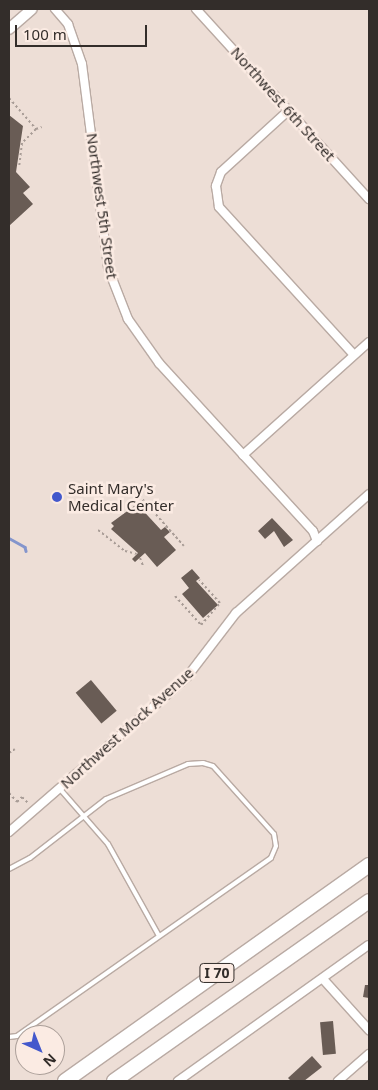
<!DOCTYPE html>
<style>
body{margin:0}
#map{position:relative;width:378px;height:1090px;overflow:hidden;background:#edded6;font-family:"Noto Sans",sans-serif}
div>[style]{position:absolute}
.stream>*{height:2.5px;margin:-1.25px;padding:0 1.25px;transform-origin:1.25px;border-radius:1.25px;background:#8495cc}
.building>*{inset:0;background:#695c55;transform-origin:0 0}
.path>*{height:2px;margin-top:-1px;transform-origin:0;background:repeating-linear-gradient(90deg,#a89c96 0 2.5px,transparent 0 5px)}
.roads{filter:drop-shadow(1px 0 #b9aaa3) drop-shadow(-1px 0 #b9aaa3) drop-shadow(0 1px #b9aaa3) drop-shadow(0 -1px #b9aaa3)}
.service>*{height:4px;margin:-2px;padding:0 2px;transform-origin:2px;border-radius:2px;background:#fff}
.minor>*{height:8px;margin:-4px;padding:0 4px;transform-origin:4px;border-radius:4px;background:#fff}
.tertiary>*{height:10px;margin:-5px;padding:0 5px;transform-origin:5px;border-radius:5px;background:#fff}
.motorway>*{height:14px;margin:-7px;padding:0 7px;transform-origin:7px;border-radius:7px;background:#fff}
.dots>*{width:14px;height:14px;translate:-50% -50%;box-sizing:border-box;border:2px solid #fbebe3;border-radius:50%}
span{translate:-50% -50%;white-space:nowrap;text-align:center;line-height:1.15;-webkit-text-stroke:5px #fbebe3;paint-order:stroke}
.shield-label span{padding:1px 4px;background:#fbebe3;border:1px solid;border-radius:4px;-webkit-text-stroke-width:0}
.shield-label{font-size:14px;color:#332d2a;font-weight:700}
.street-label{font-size:15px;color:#332d2a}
.poi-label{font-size:15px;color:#332d2a}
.left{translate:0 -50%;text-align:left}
.frame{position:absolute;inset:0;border:10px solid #332d2a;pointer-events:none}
.north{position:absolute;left:15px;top:1025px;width:50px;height:50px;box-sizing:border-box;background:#fbebe3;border:1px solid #ab9f99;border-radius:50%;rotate:136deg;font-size:14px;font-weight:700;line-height:20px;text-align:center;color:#332d2a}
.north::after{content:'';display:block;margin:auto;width:18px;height:22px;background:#4358cc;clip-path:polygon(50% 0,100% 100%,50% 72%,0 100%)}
.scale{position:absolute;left:15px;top:25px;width:132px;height:22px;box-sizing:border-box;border:2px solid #332d2a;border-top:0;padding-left:6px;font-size:15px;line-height:18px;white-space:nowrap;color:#332d2a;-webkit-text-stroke:4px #fbebe3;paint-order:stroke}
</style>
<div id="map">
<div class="stream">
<i style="left:9px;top:538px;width:18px;rotate:29deg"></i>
<i style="left:25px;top:547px;width:4px;rotate:76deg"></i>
</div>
<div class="building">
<i style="clip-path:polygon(9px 115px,23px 126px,16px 172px,30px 187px,23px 193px,33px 204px,9px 226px)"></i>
<i style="clip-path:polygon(137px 504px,161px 530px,165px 527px,170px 532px,164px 537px,176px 550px,157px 567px,145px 553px,135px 562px,132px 559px,138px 553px,111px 529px,114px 526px,111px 523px)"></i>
<i style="clip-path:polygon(272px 518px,293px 540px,284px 547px,274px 531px,265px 539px,258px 531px)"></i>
<i style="clip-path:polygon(192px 569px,200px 578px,196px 581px,218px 605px,203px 618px,182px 594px,189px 588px,181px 578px)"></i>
<i style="left:91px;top:680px;width:40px;height:20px;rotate:50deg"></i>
<i style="clip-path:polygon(365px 985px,369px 985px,369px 998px,363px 997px)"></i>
<i style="left:333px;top:1021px;width:33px;height:13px;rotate:85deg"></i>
<i style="clip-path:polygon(312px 1056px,322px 1067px,304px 1081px,291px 1081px,288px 1078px)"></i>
</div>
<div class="path">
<i style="left:9px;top:98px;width:41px;rotate:48.9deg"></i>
<i style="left:36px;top:129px;width:20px;rotate:135deg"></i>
<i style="left:22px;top:143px;width:25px;rotate:97deg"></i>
<i style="left:36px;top:129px;width:6px;rotate:-18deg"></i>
<i style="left:136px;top:492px;width:72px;rotate:48.4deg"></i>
<i style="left:98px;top:530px;width:34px;rotate:38deg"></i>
<i style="left:125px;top:551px;width:12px;rotate:14deg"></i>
<i style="left:140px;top:558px;width:9px;rotate:69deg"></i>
<i style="left:175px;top:596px;width:39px;rotate:48deg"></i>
<i style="left:201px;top:625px;width:29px;rotate:-49deg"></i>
<i style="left:220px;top:603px;width:31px;rotate:-132deg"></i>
<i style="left:9px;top:753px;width:7px;rotate:-34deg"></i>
<i style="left:9px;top:793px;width:12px;rotate:48deg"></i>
<i style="left:17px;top:802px;width:7px;rotate:-45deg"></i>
<i style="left:22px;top:797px;width:8px;rotate:45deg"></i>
</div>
<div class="roads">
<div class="service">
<i style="left:60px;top:789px;width:73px;rotate:48.9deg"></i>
<i style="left:108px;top:844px;width:105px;rotate:61deg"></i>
<i style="left:9px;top:869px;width:24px;rotate:-28deg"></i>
<i style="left:30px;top:858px;width:96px;rotate:-37.8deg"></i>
<i style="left:106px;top:799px;width:89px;rotate:-23.1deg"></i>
<i style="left:188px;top:764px;width:15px;rotate:-4deg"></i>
<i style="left:203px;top:763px;width:10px;rotate:17deg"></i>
<i style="left:213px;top:766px;width:91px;rotate:48.1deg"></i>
<i style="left:274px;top:834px;width:12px;rotate:81deg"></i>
<i style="left:276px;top:846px;width:13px;rotate:113deg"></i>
<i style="left:271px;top:858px;width:310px;rotate:145deg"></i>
<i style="left:17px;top:1036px;width:8px;rotate:173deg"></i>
</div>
<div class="minor">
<i style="left:55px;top:9px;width:20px;rotate:49deg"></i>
<i style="left:68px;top:24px;width:42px;rotate:70.7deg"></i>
<i style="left:82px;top:64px;width:206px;rotate:82.7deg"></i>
<i style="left:108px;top:268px;width:55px;rotate:68.6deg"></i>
<i style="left:128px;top:319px;width:54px;rotate:54.8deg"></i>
<i style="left:159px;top:363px;width:228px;rotate:47.5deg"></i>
<i style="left:313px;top:531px;width:11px;rotate:68deg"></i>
<i style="left:196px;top:9px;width:257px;rotate:47.7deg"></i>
<i style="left:289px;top:110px;width:92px;rotate:137.6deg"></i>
<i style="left:221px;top:172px;width:15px;rotate:110deg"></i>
<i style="left:216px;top:186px;width:21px;rotate:82deg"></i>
<i style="left:219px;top:207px;width:200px;rotate:47.6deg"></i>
<i style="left:243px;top:455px;width:169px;rotate:-41.9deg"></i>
<i style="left:9px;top:832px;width:236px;rotate:-41deg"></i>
<i style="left:187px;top:677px;width:81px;rotate:-52.6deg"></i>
<i style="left:236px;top:613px;width:178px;rotate:-41.8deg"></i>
<i style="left:323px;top:979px;width:69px;rotate:48deg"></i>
<i style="left:178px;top:1081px;width:234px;rotate:-35.5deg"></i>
<i style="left:338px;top:1081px;width:41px;rotate:-41.1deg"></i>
</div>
<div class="tertiary">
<i style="left:9px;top:29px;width:30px;rotate:-41deg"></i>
</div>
<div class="motorway">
<i style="left:65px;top:1081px;width:373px;rotate:-35.4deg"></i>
<i style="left:114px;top:1081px;width:312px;rotate:-35.2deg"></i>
</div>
</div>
<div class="dots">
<i style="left:57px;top:497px;background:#4358cc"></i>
</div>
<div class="shield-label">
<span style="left:217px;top:973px">I 70</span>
</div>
<div class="street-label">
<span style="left:283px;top:104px;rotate:48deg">Northwest 6th Street</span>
<span style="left:102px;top:206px;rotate:82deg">Northwest 5th Street</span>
<span style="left:127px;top:728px;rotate:-42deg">Northwest Mock Avenue</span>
</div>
<div class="poi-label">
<span class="left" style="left:68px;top:497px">Saint Mary's<br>Medical Center</span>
</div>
<div class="frame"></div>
<div class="north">N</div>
<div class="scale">100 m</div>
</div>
